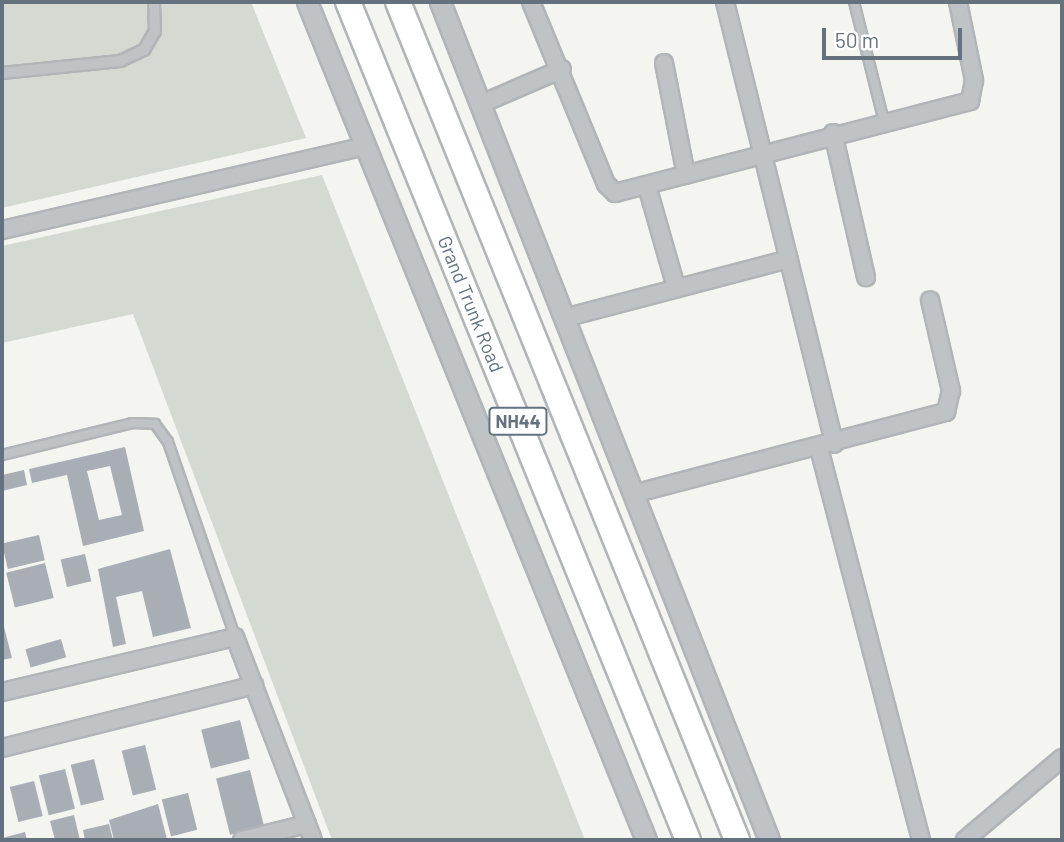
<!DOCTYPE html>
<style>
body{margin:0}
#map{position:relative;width:1064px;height:842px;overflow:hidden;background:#f4f4f0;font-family:Barlow,sans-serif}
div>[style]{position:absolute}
.green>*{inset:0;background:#d4dad1}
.building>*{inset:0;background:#a8aeb4;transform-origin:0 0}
.roads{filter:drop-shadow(2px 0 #b2b5b8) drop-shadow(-2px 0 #b2b5b8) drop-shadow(0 2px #b2b5b8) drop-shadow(0 -2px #b2b5b8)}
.service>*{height:8px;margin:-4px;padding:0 4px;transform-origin:4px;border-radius:4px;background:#bfc3c6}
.pedestrian>*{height:10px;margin:-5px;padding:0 5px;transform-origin:5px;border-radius:5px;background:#bfc3c6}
.minor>*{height:16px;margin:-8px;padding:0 8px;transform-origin:8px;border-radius:8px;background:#bfc3c6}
.tertiary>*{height:19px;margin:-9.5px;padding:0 9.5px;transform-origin:9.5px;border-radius:9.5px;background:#bfc3c6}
.trunk>*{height:24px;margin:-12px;padding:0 12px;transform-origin:12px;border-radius:12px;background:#fff}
span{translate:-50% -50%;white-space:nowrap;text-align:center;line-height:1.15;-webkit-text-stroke:7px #fff;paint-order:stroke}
.shield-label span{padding:2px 5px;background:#fff;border:2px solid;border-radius:5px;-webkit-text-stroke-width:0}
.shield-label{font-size:18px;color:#64727f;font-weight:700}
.street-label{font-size:19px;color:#64727f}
.frame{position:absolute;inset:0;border:4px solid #64727f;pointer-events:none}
.scale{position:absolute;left:822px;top:28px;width:140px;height:32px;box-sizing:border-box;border:4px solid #64727f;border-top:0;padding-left:9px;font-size:21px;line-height:24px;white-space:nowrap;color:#64727f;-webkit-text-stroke:5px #fff;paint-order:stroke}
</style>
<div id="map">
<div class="green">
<i style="clip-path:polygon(2px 2px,251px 2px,306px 138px,2px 208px)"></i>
<i style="clip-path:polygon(322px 175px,585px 840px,332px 840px,133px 314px,2px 343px,2px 246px)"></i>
</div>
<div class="building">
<i style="clip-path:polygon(evenodd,125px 447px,144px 531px,83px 546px,67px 475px,32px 483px,29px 469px,125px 447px,110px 466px,122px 515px,99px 520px,87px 471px,110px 466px)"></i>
<i style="clip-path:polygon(24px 470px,27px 485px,2px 491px,2px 475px)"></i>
<i style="left:39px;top:535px;width:26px;height:38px;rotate:77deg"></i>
<i style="clip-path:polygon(170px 549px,191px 628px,153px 637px,142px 591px,116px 597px,126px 644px,113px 647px,98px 569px)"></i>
<i style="left:85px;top:554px;width:28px;height:25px;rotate:77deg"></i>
<i style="left:45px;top:563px;width:36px;height:40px;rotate:76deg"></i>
<i style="clip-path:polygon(2px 619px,12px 658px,2px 660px)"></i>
<i style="left:61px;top:639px;width:19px;height:37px;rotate:74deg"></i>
<i style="left:240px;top:720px;width:40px;height:40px;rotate:76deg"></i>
<i style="left:145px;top:745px;width:46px;height:24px;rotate:76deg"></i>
<i style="left:94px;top:759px;width:42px;height:24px;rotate:76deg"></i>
<i style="left:65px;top:769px;width:41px;height:27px;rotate:76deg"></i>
<i style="left:250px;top:770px;width:58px;height:35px;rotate:76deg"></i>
<i style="left:34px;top:781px;width:36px;height:25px;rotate:76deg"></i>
<i style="left:188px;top:793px;width:38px;height:27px;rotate:76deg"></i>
<i style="clip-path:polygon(158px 804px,167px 839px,114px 840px,109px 820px)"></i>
<i style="clip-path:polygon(74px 815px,80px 840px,55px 840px,50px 821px)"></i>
<i style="clip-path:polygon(109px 824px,113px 840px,85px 840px,83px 830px)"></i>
<i style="clip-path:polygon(25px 832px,27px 840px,2px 840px,2px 838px)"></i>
</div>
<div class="roads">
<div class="service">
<i style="left:854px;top:2px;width:123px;rotate:75.9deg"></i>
<i style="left:2px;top:455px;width:134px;rotate:-13.8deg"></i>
<i style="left:132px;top:423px;width:23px;rotate:2deg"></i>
<i style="left:155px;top:424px;width:22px;rotate:54deg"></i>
<i style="left:168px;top:442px;width:206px;rotate:71deg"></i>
</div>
<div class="pedestrian">
<i style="left:2px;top:73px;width:119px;rotate:-5.8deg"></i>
<i style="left:120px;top:61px;width:26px;rotate:-25deg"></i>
<i style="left:144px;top:50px;width:22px;rotate:-60deg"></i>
<i style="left:155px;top:31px;width:29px;rotate:-92deg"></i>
</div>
<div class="minor">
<i style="left:531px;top:2px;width:197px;rotate:67.6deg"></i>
<i style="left:606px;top:184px;width:13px;rotate:45deg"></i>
<i style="left:615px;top:193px;width:367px;rotate:-14.5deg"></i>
<i style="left:970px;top:101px;width:21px;rotate:-79deg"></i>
<i style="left:974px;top:80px;width:80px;rotate:-101.6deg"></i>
<i style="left:725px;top:2px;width:455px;rotate:76.1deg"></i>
<i style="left:664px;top:63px;width:114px;rotate:78.9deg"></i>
<i style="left:481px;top:104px;width:88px;rotate:-23.4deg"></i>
<i style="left:833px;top:133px;width:148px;rotate:77.1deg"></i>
<i style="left:647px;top:186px;width:105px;rotate:74deg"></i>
<i style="left:2px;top:230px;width:373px;rotate:-13deg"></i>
<i style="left:568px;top:317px;width:228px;rotate:-14.7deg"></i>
<i style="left:819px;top:448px;width:405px;rotate:75.4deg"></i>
<i style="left:633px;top:494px;width:324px;rotate:-14.7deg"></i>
<i style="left:946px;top:412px;width:22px;rotate:-77deg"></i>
<i style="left:951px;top:391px;width:93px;rotate:-103deg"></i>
<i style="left:2px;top:692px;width:239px;rotate:-13.3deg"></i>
<i style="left:235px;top:637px;width:217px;rotate:69deg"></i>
<i style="left:2px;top:748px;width:260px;rotate:-14deg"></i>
<i style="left:242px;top:840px;width:67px;rotate:-13.8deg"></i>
<i style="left:965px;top:840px;width:127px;rotate:-40.2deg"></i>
</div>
<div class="tertiary">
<i style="left:307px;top:2px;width:904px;rotate:67.97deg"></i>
<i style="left:440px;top:2px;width:900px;rotate:68.56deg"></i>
</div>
<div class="trunk">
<i style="left:348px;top:2px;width:904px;rotate:67.92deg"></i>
<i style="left:398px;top:2px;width:904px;rotate:67.97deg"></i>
</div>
</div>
<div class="shield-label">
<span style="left:518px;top:421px">NH44</span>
</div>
<div class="street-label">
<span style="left:471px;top:304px;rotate:68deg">Grand Trunk Road</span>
</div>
<div class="frame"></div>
<div class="scale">50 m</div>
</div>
